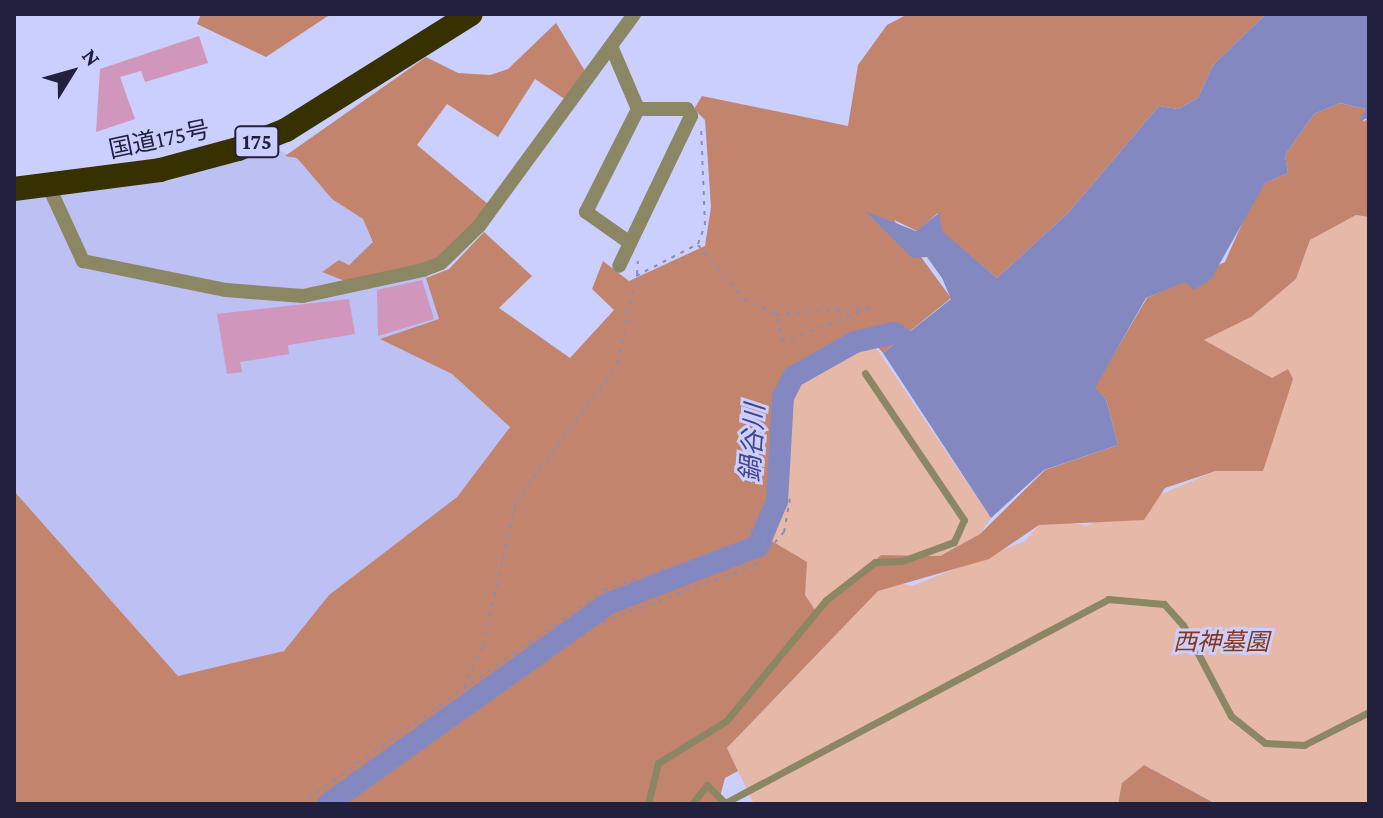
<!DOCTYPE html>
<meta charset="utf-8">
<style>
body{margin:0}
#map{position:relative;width:1383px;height:818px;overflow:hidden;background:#cbcffe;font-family:"Crimson Pro","Noto Sans JP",serif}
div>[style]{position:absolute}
.built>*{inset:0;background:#bcc0f2}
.green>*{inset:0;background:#e6b8a7}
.forest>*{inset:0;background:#c3846d}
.water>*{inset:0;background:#8488c1}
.river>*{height:22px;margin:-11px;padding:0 11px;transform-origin:11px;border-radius:11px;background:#8488c1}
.building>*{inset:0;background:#d096bb}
.path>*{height:2px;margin-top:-1px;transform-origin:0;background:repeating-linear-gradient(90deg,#8a8cb5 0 4px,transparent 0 10px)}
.lane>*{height:7px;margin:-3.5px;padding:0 3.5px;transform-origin:3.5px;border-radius:3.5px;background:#8b8663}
.street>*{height:14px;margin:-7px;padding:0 7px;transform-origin:7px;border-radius:7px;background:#8b8663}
.highway>*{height:24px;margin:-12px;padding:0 12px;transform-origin:12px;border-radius:12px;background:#373000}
span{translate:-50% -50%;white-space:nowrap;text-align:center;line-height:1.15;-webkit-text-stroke:6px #cbcffe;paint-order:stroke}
.shield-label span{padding:2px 6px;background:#cbcffe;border:2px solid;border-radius:6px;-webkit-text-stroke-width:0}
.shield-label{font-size:22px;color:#21213f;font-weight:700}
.street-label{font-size:24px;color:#21213f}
.park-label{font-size:24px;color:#863819;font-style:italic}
.water-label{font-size:26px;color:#45448b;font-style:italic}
.frame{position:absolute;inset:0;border:16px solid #21213f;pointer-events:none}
.north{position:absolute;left:32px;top:32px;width:80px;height:80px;-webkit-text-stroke:6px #cbcffe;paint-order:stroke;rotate:53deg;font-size:22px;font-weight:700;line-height:32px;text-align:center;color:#21213f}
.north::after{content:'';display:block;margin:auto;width:28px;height:36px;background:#21213f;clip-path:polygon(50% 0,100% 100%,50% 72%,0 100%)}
</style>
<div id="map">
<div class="built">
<i style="clip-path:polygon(270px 147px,297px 158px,332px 199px,363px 219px,374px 242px,349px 265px,323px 272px,425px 265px,440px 319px,381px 339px,452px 374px,510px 426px,457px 497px,329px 595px,284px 651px,178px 676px,14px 491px,14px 199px,174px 180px)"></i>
</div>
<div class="green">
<i style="clip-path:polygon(1356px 215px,1369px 217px,1369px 804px,1216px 804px,1144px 765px,1123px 783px,1118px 804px,754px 804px,727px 748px,878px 591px,895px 582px,912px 586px,1025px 541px,1039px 525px,1059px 519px,1086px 526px,1216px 471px,1263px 471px,1272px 378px,1203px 340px,1251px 317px,1296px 279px,1310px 240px)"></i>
<i style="clip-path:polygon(866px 333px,991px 518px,980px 534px,940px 556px,881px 555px,817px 614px,758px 533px,773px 501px,779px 395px,793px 372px)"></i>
</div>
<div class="forest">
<i style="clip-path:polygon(201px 14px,331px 14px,266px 57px,197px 24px)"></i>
<i style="clip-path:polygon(908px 14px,1266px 14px,1213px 65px,1198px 98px,1178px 109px,1159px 106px,1068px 213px,997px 278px,941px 231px,938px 213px,917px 231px,894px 220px,951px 298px,883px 353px,865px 333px,793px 372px,779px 395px,773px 501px,758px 533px,807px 562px,805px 595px,817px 613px,881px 555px,940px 556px,980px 534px,1045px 470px,1118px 445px,1106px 399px,1094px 388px,1147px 298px,1225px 262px,1252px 201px,1265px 183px,1288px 173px,1285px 155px,1314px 114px,1340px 103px,1366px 109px,1363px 122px,1369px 118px,1369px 217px,1356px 215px,1310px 240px,1296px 279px,1251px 317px,1204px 340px,1272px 378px,1288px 369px,1293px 379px,1263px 471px,1216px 471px,1165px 488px,1144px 520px,1039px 525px,989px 559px,878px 591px,727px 748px,738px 771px,725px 778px,718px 804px,14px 804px,14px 491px,178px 676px,284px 651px,329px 595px,457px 497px,510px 427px,452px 374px,380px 339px,439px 319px,426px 278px,449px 269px,484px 232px,532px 276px,499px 308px,570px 358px,614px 310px,592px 289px,603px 261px,629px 281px,705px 246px,711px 207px,705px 120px,694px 109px,702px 96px,848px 126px,858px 65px,887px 25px)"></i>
<i style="clip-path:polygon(556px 23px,585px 71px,566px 100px,535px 79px,498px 137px,447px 104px,417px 145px,489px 205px,439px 260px,350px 283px,322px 272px,339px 260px,349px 265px,373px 242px,363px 219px,332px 199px,297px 158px,285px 156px,426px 57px,458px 73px,490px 75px,508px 69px)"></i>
<i style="clip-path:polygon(1144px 765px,1203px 797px,1216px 804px,1118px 804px,1122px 783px)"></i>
</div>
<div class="water">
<i style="clip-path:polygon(1266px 14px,1369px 14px,1369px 118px,1359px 121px,1366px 109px,1340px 103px,1314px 114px,1285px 155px,1288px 173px,1265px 183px,1211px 279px,1194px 290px,1185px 282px,1146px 298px,1095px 388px,1106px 399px,1118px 445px,1044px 470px,991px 518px,883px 353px,951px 299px,942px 278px,927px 257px,912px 258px,865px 211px,916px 231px,939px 213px,942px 231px,997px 278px,1068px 213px,1159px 106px,1178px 109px,1198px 98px,1213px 65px)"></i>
</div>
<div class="river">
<i style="left:328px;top:804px;width:343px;rotate:-35.6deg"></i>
<i style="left:607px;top:604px;width:162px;rotate:-21deg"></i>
<i style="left:758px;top:546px;width:49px;rotate:-67.1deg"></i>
<i style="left:777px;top:501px;width:104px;rotate:-86.7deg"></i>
<i style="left:783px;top:397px;width:22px;rotate:-63deg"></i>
<i style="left:793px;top:377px;width:71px;rotate:-29.4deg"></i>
<i style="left:855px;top:342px;width:40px;rotate:-13deg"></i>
<i style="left:894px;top:333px;width:40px;rotate:34.9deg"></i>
</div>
<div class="building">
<i style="clip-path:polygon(199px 36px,208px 63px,145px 82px,141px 71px,120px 77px,135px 119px,96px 132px,100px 69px)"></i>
<i style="clip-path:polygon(422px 280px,434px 319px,378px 336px,377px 290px)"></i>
<i style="clip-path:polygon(349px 299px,355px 334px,288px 345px,289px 354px,240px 362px,242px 372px,227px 374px,217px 314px)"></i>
</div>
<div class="path">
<i style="left:698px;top:245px;width:71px;rotate:49.6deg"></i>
<i style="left:744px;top:299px;width:35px;rotate:25deg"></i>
<i style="left:776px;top:314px;width:93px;rotate:-3.7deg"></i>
<i style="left:869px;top:308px;width:92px;rotate:158.4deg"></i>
<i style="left:783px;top:342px;width:29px;rotate:-104deg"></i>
<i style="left:637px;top:274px;width:13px;rotate:-86deg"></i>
<i style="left:755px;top:534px;width:21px;rotate:37deg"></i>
<i style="left:464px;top:687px;width:46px;rotate:-65.7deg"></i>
<i style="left:483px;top:645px;width:148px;rotate:-77.1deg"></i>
<i style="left:516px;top:501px;width:172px;rotate:-53.5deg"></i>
<i style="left:618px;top:363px;width:89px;rotate:-78.3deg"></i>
<i style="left:636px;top:276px;width:70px;rotate:-27.3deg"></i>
<i style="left:698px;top:244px;width:20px;rotate:-70deg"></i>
<i style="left:705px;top:225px;width:98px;rotate:-92.3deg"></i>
<i style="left:436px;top:708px;width:22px;rotate:56deg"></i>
<i style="left:300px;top:804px;width:372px;rotate:-35.1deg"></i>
<i style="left:604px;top:590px;width:150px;rotate:-19deg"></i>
<i style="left:746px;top:541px;width:47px;rotate:-63.4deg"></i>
<i style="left:344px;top:804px;width:316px;rotate:-35.2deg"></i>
<i style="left:602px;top:622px;width:163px;rotate:-20.4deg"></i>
<i style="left:755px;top:565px;width:44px;rotate:-48.7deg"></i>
<i style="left:784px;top:532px;width:34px;rotate:-80deg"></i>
</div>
<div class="lane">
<i style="left:648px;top:804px;width:42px;rotate:-76.3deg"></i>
<i style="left:658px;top:763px;width:80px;rotate:-31.7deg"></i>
<i style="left:726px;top:721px;width:157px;rotate:-50.4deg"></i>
<i style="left:826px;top:600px;width:62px;rotate:-37.8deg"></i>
<i style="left:875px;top:562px;width:27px;rotate:-2deg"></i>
<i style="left:902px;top:561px;width:55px;rotate:-20.1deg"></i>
<i style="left:954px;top:542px;width:24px;rotate:-66deg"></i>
<i style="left:964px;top:520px;width:177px;rotate:-124deg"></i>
<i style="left:692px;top:804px;width:24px;rotate:-52deg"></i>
<i style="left:707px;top:785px;width:25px;rotate:45deg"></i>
<i style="left:725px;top:803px;width:434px;rotate:-28deg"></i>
<i style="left:1108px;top:599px;width:56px;rotate:5.1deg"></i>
<i style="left:1164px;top:604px;width:28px;rotate:48deg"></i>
<i style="left:1183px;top:625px;width:103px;rotate:62.2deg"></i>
<i style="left:1231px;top:716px;width:43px;rotate:38.5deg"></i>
<i style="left:1265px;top:743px;width:39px;rotate:3deg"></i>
<i style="left:1304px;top:745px;width:73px;rotate:-26.9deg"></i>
</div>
<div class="street">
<i style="left:611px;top:46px;width:69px;rotate:66.8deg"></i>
<i style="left:638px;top:109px;width:49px"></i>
<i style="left:687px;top:109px;width:8px;rotate:60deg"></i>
<i style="left:691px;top:116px;width:166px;rotate:115.6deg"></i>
<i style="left:48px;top:185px;width:84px;rotate:65.3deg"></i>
<i style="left:83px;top:261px;width:146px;rotate:11.5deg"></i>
<i style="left:226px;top:290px;width:77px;rotate:4.5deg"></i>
<i style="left:303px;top:296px;width:123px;rotate:-12.2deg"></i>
<i style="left:423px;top:270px;width:19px;rotate:-21deg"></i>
<i style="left:441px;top:263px;width:53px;rotate:-44.2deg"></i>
<i style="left:479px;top:226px;width:263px;rotate:-53.8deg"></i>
<i style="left:630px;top:243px;width:54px;rotate:-144.8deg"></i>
<i style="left:586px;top:212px;width:115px;rotate:-63.2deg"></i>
</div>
<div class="highway">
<i style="left:14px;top:189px;width:147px;rotate:-7.4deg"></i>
<i style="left:160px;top:170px;width:81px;rotate:-15.1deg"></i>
<i style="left:238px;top:149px;width:52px;rotate:-21.6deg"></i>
<i style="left:286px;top:130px;width:218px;rotate:-32.1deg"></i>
</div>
<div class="shield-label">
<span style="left:257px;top:142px">175</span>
</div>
<div class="street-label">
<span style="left:159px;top:139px;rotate:-12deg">国道175号</span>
</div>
<div class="park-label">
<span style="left:1221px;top:642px">西神墓園</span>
</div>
<div class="water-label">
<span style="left:753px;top:443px;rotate:-86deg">鍋谷川</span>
</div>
<div class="frame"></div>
<div class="north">N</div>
</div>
